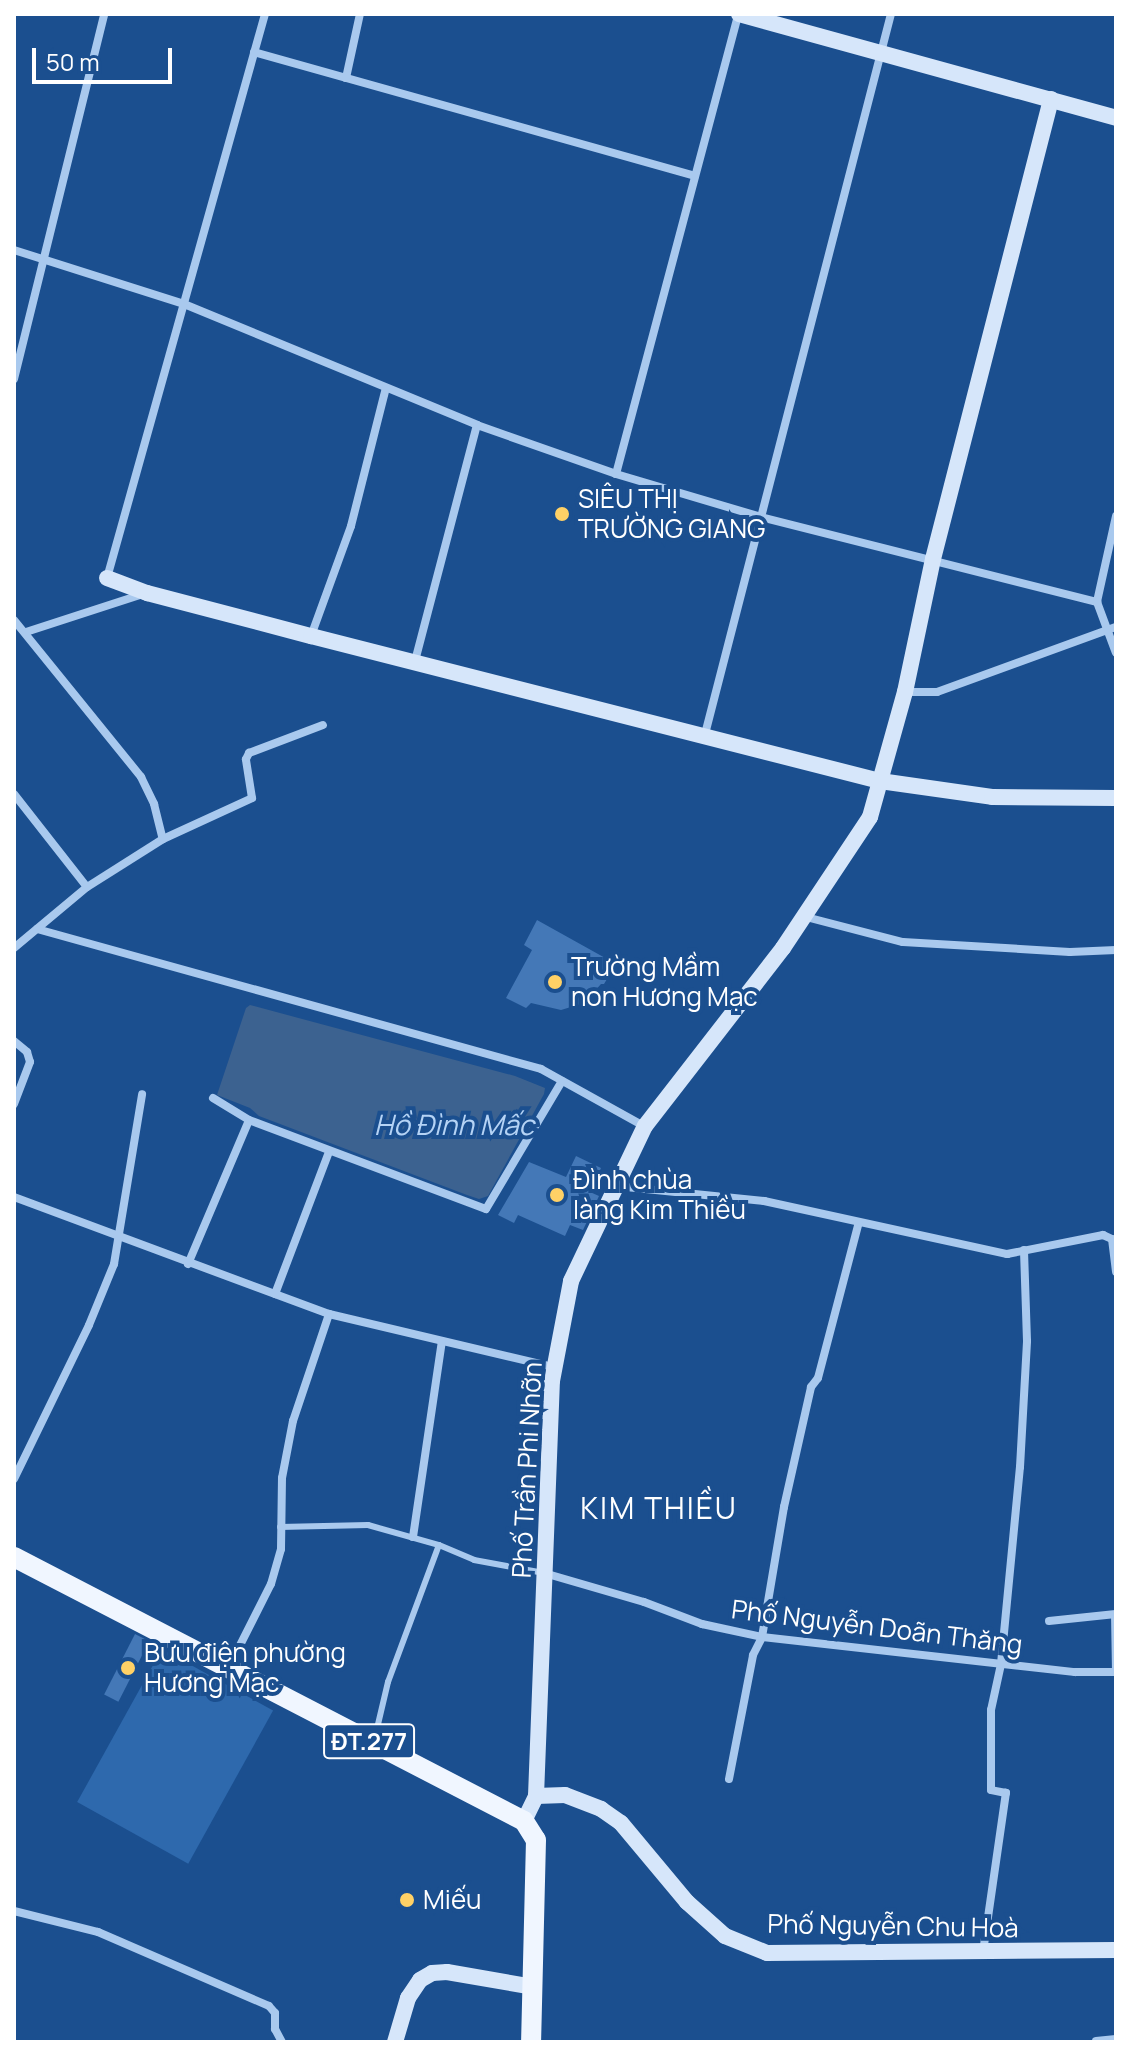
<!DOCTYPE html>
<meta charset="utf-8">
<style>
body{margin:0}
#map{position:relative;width:1130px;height:2056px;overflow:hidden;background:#1b4f8f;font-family:Manrope,sans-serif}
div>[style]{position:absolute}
.green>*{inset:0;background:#2e69ad;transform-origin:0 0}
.water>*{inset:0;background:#3c6290}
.building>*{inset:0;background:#4478b7;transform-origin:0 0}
.lane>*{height:6px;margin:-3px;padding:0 3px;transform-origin:3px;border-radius:3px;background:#a9c9ee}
.street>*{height:8px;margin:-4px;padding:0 4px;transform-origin:4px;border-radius:4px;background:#a9c9ee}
.secondary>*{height:16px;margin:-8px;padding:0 8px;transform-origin:8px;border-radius:8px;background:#d6e6fa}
.primary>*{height:20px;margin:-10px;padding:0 10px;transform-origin:10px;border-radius:10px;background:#f0f6ff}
.dots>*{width:22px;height:22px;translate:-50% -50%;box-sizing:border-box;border:4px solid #1b4f8f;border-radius:50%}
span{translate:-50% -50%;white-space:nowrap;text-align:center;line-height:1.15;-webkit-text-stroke:8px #1b4f8f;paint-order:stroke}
.shield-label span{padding:2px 6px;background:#1b4f8f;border:2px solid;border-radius:6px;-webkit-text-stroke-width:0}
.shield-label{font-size:24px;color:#fff;font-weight:700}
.poi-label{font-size:26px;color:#fff}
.left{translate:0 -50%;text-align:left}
.street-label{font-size:26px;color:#fff}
.water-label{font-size:28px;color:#b5d3f5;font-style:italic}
.quarter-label{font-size:30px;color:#fff;letter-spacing:2px}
.frame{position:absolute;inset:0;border:16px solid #fff;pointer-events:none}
.scale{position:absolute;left:32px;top:48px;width:140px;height:36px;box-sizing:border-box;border:4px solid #fff;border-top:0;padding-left:10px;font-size:24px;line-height:28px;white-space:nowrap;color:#fff;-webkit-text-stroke:6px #1b4f8f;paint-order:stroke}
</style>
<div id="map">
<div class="green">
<i style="left:162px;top:1649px;width:127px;height:175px;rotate:29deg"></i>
</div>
<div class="water">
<i style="clip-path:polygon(250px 1005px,515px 1076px,545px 1088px,544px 1094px,488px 1196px,479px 1199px,467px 1195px,259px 1116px,250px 1108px,217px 1095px,246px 1008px)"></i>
</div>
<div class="building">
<i style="clip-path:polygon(537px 920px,616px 964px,604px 984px,601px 984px,584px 1003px,561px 1010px,531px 1003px,526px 1008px,506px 998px,532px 950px,524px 945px)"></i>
<i style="clip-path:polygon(576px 1156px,601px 1168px,590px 1192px,599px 1196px,583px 1230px,570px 1225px,565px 1236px,518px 1215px,514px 1223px,498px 1215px,529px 1162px,566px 1177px)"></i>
<i style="left:135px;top:1634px;width:16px;height:68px;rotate:27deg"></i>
</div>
<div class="lane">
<i style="left:280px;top:1527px;width:88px;rotate:-1.3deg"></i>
<i style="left:368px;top:1525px;width:74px;rotate:15.7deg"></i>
<i style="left:1114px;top:1614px;width:58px;rotate:89deg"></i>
<i style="left:375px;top:1737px;width:57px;rotate:-76.7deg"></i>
<i style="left:388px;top:1682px;width:146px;rotate:-69.6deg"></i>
<i style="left:439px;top:1545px;width:38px;rotate:23deg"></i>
<i style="left:474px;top:1560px;width:71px;rotate:10.5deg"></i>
</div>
<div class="street">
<i style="left:254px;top:52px;width:458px;rotate:15.7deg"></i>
<i style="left:346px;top:78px;width:66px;rotate:-77.7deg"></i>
<i style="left:14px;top:250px;width:178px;rotate:17.6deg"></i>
<i style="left:184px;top:304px;width:317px;rotate:22.4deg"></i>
<i style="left:477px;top:425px;width:147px;rotate:19.4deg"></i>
<i style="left:616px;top:474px;width:151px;rotate:16.5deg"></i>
<i style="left:761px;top:517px;width:347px;rotate:14.2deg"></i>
<i style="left:14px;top:379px;width:376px;rotate:-76.1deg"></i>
<i style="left:616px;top:474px;width:476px;rotate:-75.1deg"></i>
<i style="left:1116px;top:516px;width:88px;rotate:102.5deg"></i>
<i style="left:1097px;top:602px;width:54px;rotate:69.6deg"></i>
<i style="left:107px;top:578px;width:586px;rotate:-74.35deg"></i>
<i style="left:14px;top:620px;width:202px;rotate:51deg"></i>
<i style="left:141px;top:777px;width:30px;rotate:64deg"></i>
<i style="left:154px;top:804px;width:36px;rotate:76deg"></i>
<i style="left:163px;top:839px;width:90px;rotate:147.7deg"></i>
<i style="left:87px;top:887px;width:95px;rotate:140.1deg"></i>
<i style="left:26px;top:632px;width:123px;rotate:-18deg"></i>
<i style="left:311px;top:636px;width:117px;rotate:-70deg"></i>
<i style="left:351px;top:526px;width:142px;rotate:-75.8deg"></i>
<i style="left:415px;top:661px;width:244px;rotate:-75.3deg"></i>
<i style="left:905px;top:692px;width:32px"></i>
<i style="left:937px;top:692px;width:190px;rotate:-20deg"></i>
<i style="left:704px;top:738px;width:748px;rotate:-75.52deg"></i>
<i style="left:14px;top:794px;width:118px;rotate:51.9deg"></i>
<i style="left:163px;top:839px;width:98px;rotate:-24.7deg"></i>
<i style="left:252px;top:798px;width:39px;rotate:-99deg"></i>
<i style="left:246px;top:759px;width:7px;rotate:-63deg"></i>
<i style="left:249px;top:753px;width:79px;rotate:-20.7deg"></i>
<i style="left:806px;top:917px;width:100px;rotate:14.5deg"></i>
<i style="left:903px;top:942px;width:167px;rotate:3.4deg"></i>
<i style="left:1070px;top:952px;width:46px;rotate:-2.5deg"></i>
<i style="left:37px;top:929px;width:523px;rotate:15.52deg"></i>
<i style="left:541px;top:1069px;width:118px;rotate:29deg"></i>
<i style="left:14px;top:1041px;width:17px;rotate:40deg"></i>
<i style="left:27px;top:1052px;width:10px;rotate:73deg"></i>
<i style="left:30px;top:1062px;width:45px;rotate:110.9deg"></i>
<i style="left:213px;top:1098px;width:42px;rotate:31.4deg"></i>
<i style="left:249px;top:1120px;width:253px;rotate:20.6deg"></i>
<i style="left:486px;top:1209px;width:149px;rotate:-59.3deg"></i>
<i style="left:616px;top:1186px;width:149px;rotate:5.8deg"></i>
<i style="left:764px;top:1201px;width:249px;rotate:12.3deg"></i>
<i style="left:1007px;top:1254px;width:98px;rotate:-11.2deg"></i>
<i style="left:1103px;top:1235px;width:10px;rotate:24deg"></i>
<i style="left:1112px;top:1239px;width:33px;rotate:83deg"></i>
<i style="left:14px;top:1197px;width:336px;rotate:20.4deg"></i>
<i style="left:329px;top:1314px;width:231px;rotate:13.3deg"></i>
<i style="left:188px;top:1264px;width:156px;rotate:-67deg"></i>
<i style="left:275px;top:1294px;width:152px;rotate:-69.2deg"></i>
<i style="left:14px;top:1479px;width:171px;rotate:-64deg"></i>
<i style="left:89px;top:1325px;width:66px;rotate:-67.7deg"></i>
<i style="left:114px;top:1264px;width:172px;rotate:-80.6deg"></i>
<i style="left:413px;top:1537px;width:198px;rotate:-81.6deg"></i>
<i style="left:544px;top:1573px;width:104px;rotate:16.2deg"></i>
<i style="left:644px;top:1602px;width:62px;rotate:20.8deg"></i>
<i style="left:702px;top:1624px;width:61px;rotate:12.2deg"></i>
<i style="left:762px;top:1637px;width:315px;rotate:6.4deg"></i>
<i style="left:1075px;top:1672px;width:41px"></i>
<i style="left:1049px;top:1621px;width:67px;rotate:-6deg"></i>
<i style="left:229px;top:1667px;width:93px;rotate:-63.2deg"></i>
<i style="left:271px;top:1584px;width:36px;rotate:-74deg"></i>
<i style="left:281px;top:1549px;width:71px;rotate:-89.2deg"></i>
<i style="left:282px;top:1478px;width:58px;rotate:-79.1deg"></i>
<i style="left:293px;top:1421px;width:113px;rotate:-71.4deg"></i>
<i style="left:729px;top:1779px;width:126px;rotate:-79deg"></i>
<i style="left:753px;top:1655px;width:20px;rotate:-63deg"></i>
<i style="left:762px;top:1637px;width:132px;rotate:-80.4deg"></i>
<i style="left:784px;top:1507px;width:123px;rotate:-77.3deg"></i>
<i style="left:811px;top:1387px;width:11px;rotate:-52deg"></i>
<i style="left:818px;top:1378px;width:161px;rotate:-75.3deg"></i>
<i style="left:14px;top:1911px;width:87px;rotate:14deg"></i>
<i style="left:98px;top:1932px;width:186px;rotate:23.4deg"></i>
<i style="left:269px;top:2006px;width:9px;rotate:49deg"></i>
<i style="left:275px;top:2013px;width:16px;rotate:90deg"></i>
<i style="left:275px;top:2029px;width:15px;rotate:62deg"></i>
<i style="left:983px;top:1952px;width:161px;rotate:-81.8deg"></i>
<i style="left:1006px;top:1793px;width:15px;rotate:-169deg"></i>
<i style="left:991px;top:1790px;width:80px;rotate:-90deg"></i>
<i style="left:991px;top:1710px;width:47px;rotate:-77.7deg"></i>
<i style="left:1001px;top:1664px;width:198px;rotate:-84.5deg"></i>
<i style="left:1020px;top:1467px;width:126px;rotate:-86.8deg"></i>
<i style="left:1027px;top:1341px;width:91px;rotate:-91.9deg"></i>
<i style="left:1096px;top:2041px;width:20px;rotate:-6deg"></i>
</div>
<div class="secondary">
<i style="left:739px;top:14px;width:391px;rotate:15.4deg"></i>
<i style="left:107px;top:578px;width:43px;rotate:20.6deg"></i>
<i style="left:147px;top:593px;width:170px;rotate:14.7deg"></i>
<i style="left:311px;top:636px;width:587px;rotate:14.3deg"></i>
<i style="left:880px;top:781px;width:113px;rotate:8.1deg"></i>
<i style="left:992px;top:797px;width:124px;rotate:0.5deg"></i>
<i style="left:536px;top:1796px;width:29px;rotate:-2deg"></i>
<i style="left:565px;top:1795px;width:39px;rotate:21deg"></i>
<i style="left:601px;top:1809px;width:24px;rotate:35deg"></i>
<i style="left:621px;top:1823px;width:103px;rotate:50.1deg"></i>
<i style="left:687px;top:1902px;width:51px;rotate:41.8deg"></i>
<i style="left:725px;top:1936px;width:45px;rotate:22deg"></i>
<i style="left:767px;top:1953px;width:349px;rotate:-0.5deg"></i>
<i style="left:524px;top:1821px;width:28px;rotate:-64deg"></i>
<i style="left:536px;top:1796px;width:415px;rotate:-87.8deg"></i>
<i style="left:552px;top:1381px;width:102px;rotate:-79.2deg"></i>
<i style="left:571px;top:1281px;width:172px;rotate:-64.5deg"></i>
<i style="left:645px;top:1126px;width:225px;rotate:-52.2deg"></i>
<i style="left:783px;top:948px;width:157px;rotate:-56.4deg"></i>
<i style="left:870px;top:817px;width:130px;rotate:-74.4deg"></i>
<i style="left:905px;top:692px;width:136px;rotate:-78.1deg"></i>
<i style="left:933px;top:559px;width:475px;rotate:-75.6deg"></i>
<i style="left:395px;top:2042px;width:46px;rotate:-73.5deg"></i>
<i style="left:408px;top:1998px;width:22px;rotate:-56deg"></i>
<i style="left:420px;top:1980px;width:14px;rotate:-30deg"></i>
<i style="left:432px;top:1973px;width:15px;rotate:-4deg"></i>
<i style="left:447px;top:1972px;width:87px;rotate:9.9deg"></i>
</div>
<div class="primary">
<i style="left:14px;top:1557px;width:574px;rotate:27.37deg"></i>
<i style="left:524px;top:1821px;width:22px;rotate:58deg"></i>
<i style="left:536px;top:1840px;width:202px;rotate:91.4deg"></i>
</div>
<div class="dots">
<i style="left:562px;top:514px;background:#ffd166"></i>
<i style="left:555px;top:982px;background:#ffd166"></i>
<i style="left:557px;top:1195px;background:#ffd166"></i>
<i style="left:128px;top:1668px;background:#ffd166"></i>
<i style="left:407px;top:1900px;background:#ffd166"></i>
</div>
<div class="shield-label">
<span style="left:369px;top:1741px">ĐT.277</span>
</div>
<div class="poi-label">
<span class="left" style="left:578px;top:514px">SIÊU THỊ<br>TRƯỜNG GIANG</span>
<span class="left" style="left:571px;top:982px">Trường Mầm<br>non Hương Mạc</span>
<span class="left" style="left:573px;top:1195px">Đình chùa<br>làng Kim Thiều</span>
<span class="left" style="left:144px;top:1668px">Bưu điện phường<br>Hương Mạc</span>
<span class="left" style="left:423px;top:1900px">Miếu</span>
</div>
<div class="street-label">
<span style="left:527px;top:1470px;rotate:-87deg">Phố Trần Phi Nhỡn</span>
<span style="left:877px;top:1627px;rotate:7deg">Phố Nguyễn Doãn Thăng</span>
<span style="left:893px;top:1926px;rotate:1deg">Phố Nguyễn Chu Hoà</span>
</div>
<div class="water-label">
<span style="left:454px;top:1124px">Hồ Đình Mấc</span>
</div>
<div class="quarter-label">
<span style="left:659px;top:1508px">KIM THIỀU</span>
</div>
<div class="frame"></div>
<div class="scale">50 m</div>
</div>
